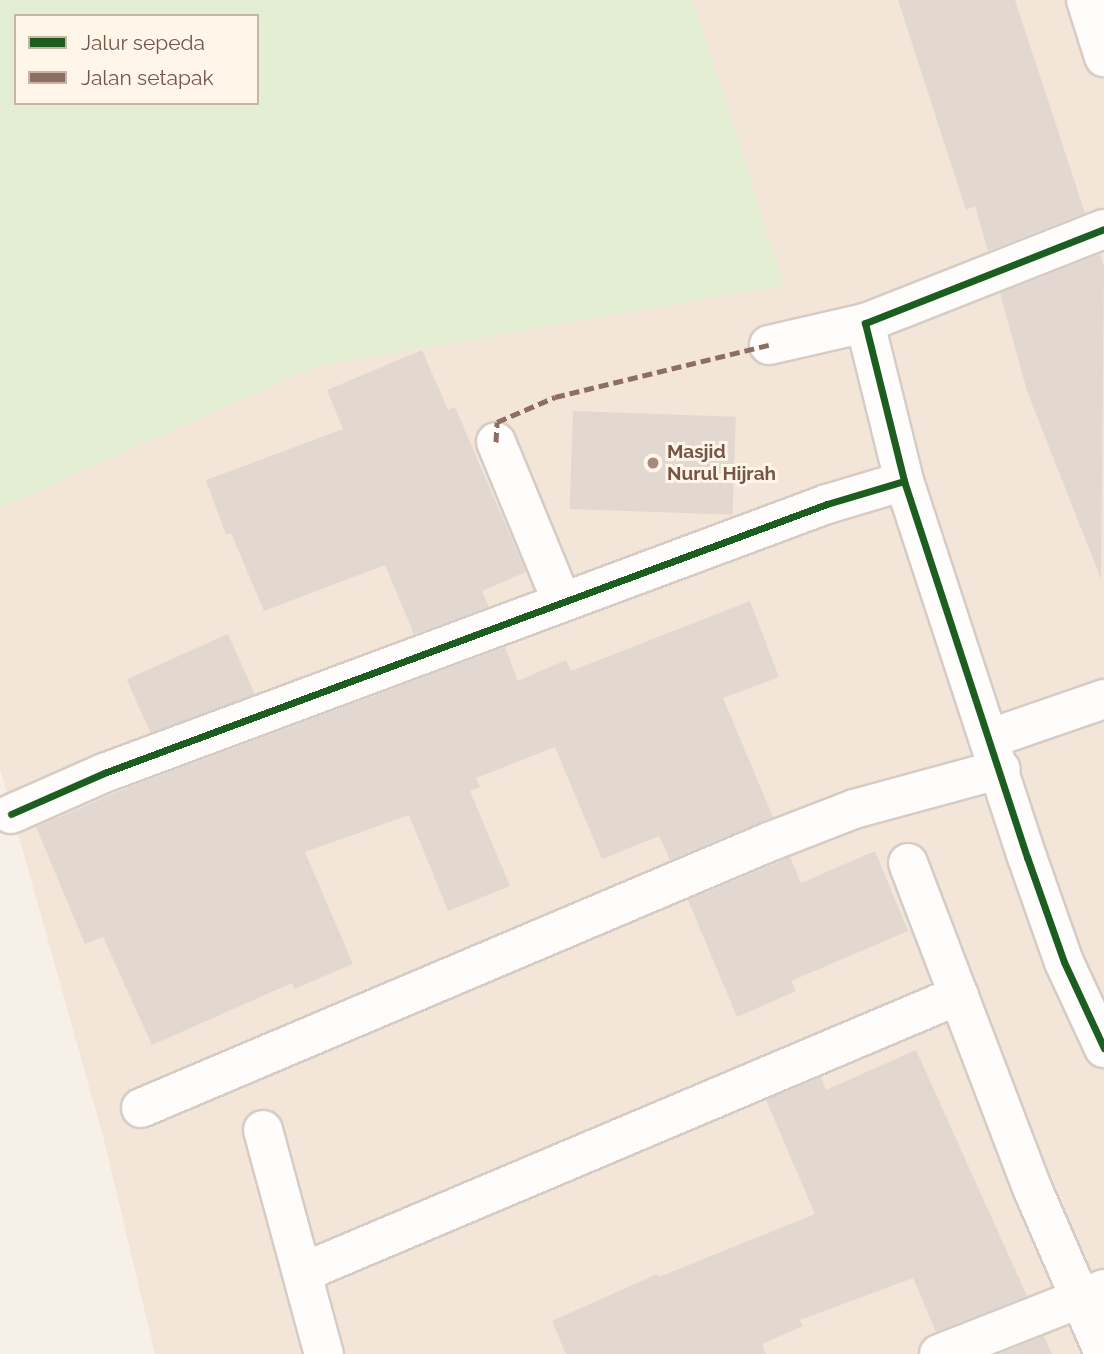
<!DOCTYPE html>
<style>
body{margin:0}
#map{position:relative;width:1104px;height:1354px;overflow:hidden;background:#f7f0e8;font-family:Raleway,sans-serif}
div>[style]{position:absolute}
.residential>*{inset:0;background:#f3e5d8}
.green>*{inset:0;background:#e4eed2}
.building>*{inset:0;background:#e3d8d0;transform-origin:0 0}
.roads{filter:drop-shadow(2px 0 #d6ccc5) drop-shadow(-2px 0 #d6ccc5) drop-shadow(0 2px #d6ccc5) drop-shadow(0 -2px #d6ccc5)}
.minor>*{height:38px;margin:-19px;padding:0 19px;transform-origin:19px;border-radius:19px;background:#fefdfc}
.quiet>*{height:5px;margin-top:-2.5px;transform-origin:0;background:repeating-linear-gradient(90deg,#8d6e63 0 10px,transparent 0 15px)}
.cycleway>*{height:7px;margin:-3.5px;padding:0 3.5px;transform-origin:3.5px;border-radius:3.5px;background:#1b5e20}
.dots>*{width:19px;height:19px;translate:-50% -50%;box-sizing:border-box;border:4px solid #fff5e9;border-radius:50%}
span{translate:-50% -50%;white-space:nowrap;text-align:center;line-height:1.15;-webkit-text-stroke:6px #fff5e9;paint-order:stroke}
.poi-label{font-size:19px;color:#765547;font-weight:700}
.left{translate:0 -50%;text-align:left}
.legend{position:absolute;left:14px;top:14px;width:245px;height:91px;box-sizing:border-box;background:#fff5e9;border:2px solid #c8b5a8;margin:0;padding:9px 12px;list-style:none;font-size:21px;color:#765547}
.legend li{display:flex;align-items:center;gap:14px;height:35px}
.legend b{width:35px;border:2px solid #c8b5a8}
</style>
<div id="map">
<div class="residential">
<i style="clip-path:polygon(693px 0,1104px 0,1104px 1354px,155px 1354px,104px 1140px,0 769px,0 508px,314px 367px,784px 285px)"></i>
</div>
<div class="green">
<i style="clip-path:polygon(evenodd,0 0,693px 0,784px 285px,314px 367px,0 508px,0 0,16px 16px,257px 16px,257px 103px,16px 103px,16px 16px)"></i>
</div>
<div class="building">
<i style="clip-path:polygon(898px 0,1015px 0,1085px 213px,988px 251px,975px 206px,966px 210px)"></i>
<i style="clip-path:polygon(1100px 254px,1104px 267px,1101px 579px,1027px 391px,1000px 293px)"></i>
<i style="clip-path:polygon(422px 350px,448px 410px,455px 407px,526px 572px,482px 591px,489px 607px,414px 634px,385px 565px,264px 611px,231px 533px,226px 535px,206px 480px,343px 429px,327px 390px)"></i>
<i style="left:573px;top:411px;width:163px;height:98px;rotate:2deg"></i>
<i style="clip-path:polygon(750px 601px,779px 677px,723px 698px,773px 817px,670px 860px,659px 836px,602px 859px,555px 747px,476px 778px,480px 787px,470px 791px,510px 886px,448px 911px,409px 815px,305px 852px,353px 964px,294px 989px,292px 983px,152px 1045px,103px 937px,85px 944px,36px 827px,129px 787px,505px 647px,518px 681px,566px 660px,571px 671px)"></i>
<i style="left:228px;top:634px;width:66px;height:111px;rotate:66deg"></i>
<i style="clip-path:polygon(875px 851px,908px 931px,791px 981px,796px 991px,737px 1017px,688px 900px,790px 857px,801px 883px)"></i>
<i style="clip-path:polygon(916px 1050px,1027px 1296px,936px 1332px,913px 1278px,800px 1320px,803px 1326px,762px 1344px,766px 1354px,566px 1354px,552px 1321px,657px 1274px,659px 1277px,815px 1214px,766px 1100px,821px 1077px,826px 1090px)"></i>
<i style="clip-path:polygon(1044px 1336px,1052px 1354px,999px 1354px)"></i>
</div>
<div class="roads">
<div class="minor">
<i style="left:1086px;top:0;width:60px;rotate:72.5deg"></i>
<i style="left:1104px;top:229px;width:257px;rotate:158.5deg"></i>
<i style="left:865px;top:323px;width:163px;rotate:76.1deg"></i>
<i style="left:904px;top:481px;width:396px;rotate:71.9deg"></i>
<i style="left:1027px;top:857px;width:111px;rotate:70.6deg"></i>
<i style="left:1064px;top:962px;width:95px;rotate:65.1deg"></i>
<i style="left:769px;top:345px;width:98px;rotate:-12.9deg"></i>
<i style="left:496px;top:442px;width:173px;rotate:67.6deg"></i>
<i style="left:991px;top:738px;width:120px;rotate:-19deg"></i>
<i style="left:11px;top:814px;width:102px;rotate:-23.8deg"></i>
<i style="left:104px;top:773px;width:771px;rotate:-20.41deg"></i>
<i style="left:827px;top:504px;width:80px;rotate:-16.6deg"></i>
<i style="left:908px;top:863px;width:350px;rotate:69.1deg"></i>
<i style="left:1033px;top:1190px;width:178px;rotate:66.5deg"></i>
<i style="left:141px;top:1108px;width:682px;rotate:-22.96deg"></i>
<i style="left:769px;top:842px;width:91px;rotate:-21.2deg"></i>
<i style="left:854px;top:809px;width:152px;rotate:-15.2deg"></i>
<i style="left:263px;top:1130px;width:232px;rotate:74.8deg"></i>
<i style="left:304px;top:1272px;width:711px;rotate:-22.92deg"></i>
<i style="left:939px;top:1354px;width:177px;rotate:-21.5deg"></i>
</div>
</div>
<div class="quiet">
<i style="left:496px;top:442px;width:20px;rotate:-87deg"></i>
<i style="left:497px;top:422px;width:63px;rotate:-23.3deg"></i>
<i style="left:555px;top:397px;width:220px;rotate:-13.7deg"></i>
</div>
<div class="cycleway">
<i style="left:1104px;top:229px;width:257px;rotate:158.5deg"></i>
<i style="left:865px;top:323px;width:163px;rotate:76.1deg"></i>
<i style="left:904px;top:481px;width:396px;rotate:71.9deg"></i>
<i style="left:1027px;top:857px;width:111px;rotate:70.6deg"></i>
<i style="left:1064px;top:962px;width:95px;rotate:65.1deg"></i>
<i style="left:11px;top:814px;width:102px;rotate:-23.8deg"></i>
<i style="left:104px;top:773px;width:771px;rotate:-20.41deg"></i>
<i style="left:827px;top:504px;width:80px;rotate:-16.6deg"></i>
</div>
<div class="dots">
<i style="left:653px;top:463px;background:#a38b7f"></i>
</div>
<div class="poi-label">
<span class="left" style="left:667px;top:463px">Masjid<br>Nurul Hijrah</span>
</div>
<ul class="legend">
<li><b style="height:9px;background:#1b5e20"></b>Jalur sepeda</li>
<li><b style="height:9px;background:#8d6e63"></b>Jalan setapak</li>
</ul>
</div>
